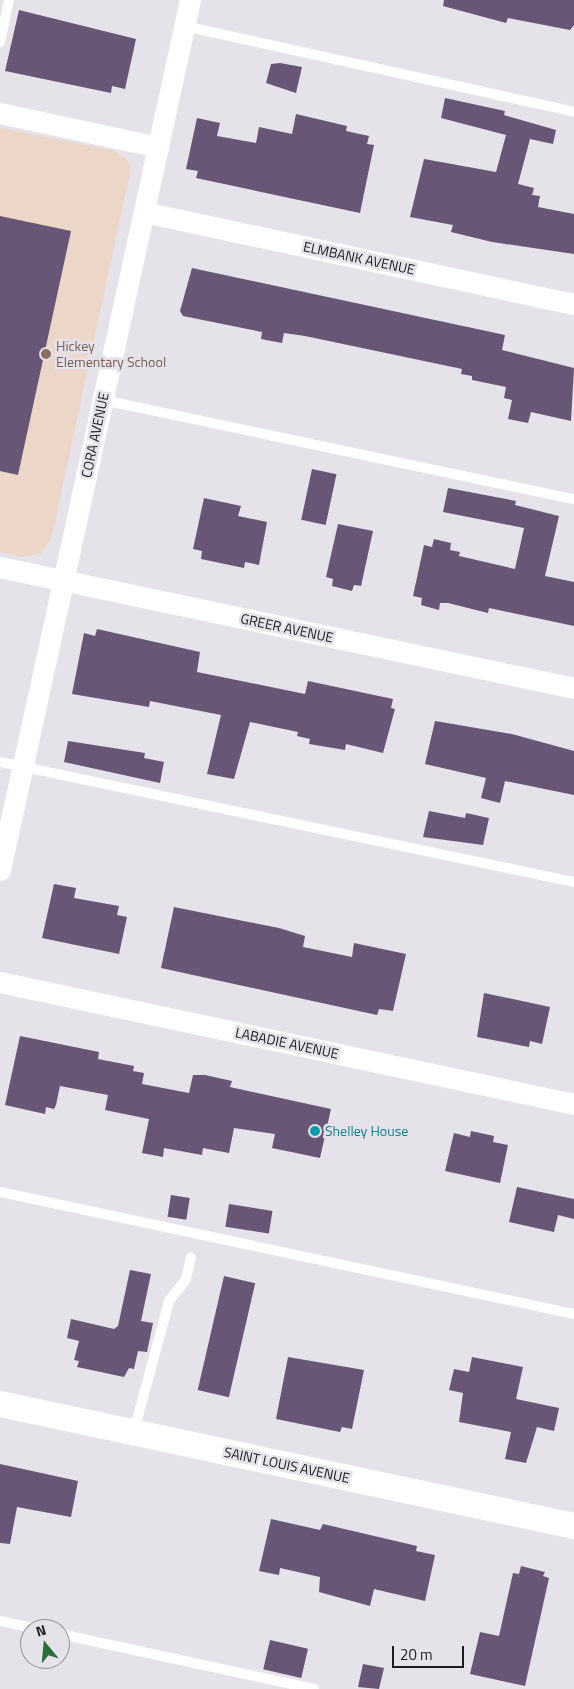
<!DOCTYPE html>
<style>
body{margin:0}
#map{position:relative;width:574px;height:1689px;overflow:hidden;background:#e6e2ea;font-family:"Titillium Web",sans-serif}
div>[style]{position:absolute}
.education>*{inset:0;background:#ebd6c8}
.building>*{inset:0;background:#675675;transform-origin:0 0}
.service>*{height:10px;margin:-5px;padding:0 5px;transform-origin:5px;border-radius:5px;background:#fff}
.minor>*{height:21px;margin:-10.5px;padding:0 10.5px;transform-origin:10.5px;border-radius:10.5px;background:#fff}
.tertiary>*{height:26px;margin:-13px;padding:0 13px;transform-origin:13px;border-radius:13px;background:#fff}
.dots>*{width:14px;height:14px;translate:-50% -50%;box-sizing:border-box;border:2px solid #e6e2ea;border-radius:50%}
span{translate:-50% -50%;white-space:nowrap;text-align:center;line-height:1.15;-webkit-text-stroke:5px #e6e2ea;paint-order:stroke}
.street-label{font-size:14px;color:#1d1b1e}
.education-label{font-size:14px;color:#785e54}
.left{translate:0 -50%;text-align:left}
.culture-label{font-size:14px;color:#0d838f}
.north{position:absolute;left:20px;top:1619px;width:50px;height:50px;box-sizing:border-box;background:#e6e2ea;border:1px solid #969298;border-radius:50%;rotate:343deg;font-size:14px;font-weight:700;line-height:20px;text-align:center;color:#1d1b1e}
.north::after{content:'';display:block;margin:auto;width:18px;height:22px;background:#276e3a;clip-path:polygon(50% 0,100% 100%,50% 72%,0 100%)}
.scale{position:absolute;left:392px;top:1646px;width:72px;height:22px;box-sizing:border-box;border:2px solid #1d1b1e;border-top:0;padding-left:6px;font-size:15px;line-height:18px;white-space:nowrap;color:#1d1b1e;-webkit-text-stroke:4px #e6e2ea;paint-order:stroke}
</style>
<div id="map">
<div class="education">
<i style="clip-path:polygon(0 128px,112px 150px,126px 158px,131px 168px,51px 540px,41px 553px,23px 557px,0 552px)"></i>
</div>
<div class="building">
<i style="clip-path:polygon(444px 0,574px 0,574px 25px,570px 30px,508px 18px,506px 23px,443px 6px)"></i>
<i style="clip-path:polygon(19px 10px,136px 39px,125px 89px,112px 86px,111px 93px,5px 71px)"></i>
<i style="clip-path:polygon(280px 63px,302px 67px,296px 93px,266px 83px,271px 64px)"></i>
<i style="clip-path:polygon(445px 98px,505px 111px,504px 115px,556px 130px,553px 144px,530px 139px,518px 184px,534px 188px,532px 195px,540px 196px,538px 207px,574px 214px,574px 254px,492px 242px,451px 232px,453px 225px,410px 217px,424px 159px,496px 172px,506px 135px,441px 118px)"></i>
<i style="clip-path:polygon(296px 114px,347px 126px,346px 131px,369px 136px,367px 144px,374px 145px,360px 213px,196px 178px,198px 171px,186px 169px,197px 118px,220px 123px,217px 136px,256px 143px,259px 127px,292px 134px)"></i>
<i style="clip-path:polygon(0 216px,71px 231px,18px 475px,0 471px)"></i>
<i style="clip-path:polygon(192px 268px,505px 335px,502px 350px,574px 368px,571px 421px,531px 412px,528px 423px,508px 419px,512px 400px,504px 398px,506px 387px,472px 380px,472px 376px,461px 374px,462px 369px,305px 336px,284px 333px,282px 343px,261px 339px,262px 332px,183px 316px,180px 311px)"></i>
<i style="left:312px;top:469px;width:25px;height:52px;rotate:12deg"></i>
<i style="clip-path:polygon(448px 488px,516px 501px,515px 505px,559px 516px,545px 576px,574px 582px,574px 626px,489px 608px,488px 613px,448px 603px,440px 603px,439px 610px,421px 605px,422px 598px,413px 596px,424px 545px,432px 547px,434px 539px,451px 543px,450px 550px,460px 552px,459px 556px,515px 569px,524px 528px,443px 512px)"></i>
<i style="clip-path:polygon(204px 498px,241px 506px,238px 516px,267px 522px,259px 565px,245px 562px,244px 568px,201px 559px,202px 551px,193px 549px)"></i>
<i style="clip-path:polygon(338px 524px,373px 531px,361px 586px,354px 585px,352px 591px,332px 586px,333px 579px,326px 577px)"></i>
<i style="clip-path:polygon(97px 629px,200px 652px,197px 672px,305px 694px,308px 681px,393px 699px,391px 708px,395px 709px,383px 753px,346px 744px,345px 750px,309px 744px,310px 739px,297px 736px,298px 732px,250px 722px,234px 779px,207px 774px,221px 715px,150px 701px,149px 707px,72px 694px,84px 633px,95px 636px)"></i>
<i style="clip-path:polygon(435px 721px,512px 734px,574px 751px,574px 795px,505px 781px,500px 803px,481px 798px,486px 778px,425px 764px)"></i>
<i style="clip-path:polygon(68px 741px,145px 753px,144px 758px,164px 762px,160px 783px,64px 762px)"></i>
<i style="clip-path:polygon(429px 811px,465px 818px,466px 813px,489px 818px,483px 845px,423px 837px)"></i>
<i style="clip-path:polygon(54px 884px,76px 888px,74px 898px,119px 906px,117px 915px,127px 917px,119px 954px,42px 938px)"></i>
<i style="clip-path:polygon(174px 907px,279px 928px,305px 936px,303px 947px,352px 957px,354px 943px,406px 954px,393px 1011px,379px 1009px,377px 1015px,161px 968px)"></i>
<i style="clip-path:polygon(484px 993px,550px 1007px,542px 1044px,530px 1041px,529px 1047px,477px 1037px)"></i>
<i style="clip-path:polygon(20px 1036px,99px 1052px,98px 1059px,134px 1066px,133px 1071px,144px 1073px,142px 1084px,189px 1093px,193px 1075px,205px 1075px,232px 1081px,230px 1087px,331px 1109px,320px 1158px,272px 1148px,275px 1134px,234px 1128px,229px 1153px,203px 1148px,202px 1155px,164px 1148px,163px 1157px,142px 1153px,149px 1119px,105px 1110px,108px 1095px,60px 1086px,56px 1105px,54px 1109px,46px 1107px,45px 1114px,5px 1105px)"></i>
<i style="clip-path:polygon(471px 1131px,494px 1136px,493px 1142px,508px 1145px,500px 1183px,445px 1171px,454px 1133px,470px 1137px)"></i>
<i style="clip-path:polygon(517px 1187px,574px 1199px,574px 1219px,558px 1215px,554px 1232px,509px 1222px)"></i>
<i style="left:171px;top:1195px;width:19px;height:22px;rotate:9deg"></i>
<i style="left:229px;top:1204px;width:44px;height:23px;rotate:9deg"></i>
<i style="clip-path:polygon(130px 1270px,151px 1274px,141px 1321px,153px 1323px,147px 1352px,138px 1351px,134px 1369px,129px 1368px,124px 1377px,77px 1367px,79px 1361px,74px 1360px,79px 1341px,67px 1338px,71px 1319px,114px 1329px,118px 1326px)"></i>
<i style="left:224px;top:1276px;width:32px;height:117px;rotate:13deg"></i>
<i style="clip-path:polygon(288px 1357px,364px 1370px,352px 1429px,342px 1427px,340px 1432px,276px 1419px)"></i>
<i style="clip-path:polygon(472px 1357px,523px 1367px,516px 1399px,559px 1408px,554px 1431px,537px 1427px,526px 1463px,505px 1459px,511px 1432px,459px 1422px,463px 1393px,449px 1390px,454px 1369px,469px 1372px)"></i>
<i style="clip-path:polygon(0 1464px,78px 1481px,71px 1517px,17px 1507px,10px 1544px,0 1543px)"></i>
<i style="clip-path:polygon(271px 1519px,320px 1530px,323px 1524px,417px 1546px,416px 1551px,435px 1555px,425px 1601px,374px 1589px,370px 1606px,319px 1592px,320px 1577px,280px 1568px,279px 1575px,259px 1571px)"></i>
<i style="clip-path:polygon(521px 1566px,545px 1572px,543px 1576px,549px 1578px,525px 1686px,470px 1674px,480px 1632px,499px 1636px,513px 1573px,519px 1574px)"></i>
<i style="left:270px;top:1640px;width:39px;height:30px;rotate:13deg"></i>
<i style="clip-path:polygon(363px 1664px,384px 1668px,379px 1689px,358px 1687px)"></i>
</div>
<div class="service">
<i style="left:184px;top:26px;width:399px;rotate:12.4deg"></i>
<i style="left:0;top:42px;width:43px;rotate:-77.9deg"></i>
<i style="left:103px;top:400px;width:481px;rotate:11.9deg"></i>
<i style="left:0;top:762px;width:586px;rotate:11.81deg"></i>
<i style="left:0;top:1192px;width:587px;rotate:12deg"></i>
<i style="left:134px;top:1431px;width:135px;rotate:-74.9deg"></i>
<i style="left:169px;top:1301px;width:28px;rotate:-52deg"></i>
<i style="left:186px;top:1279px;width:22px;rotate:-77deg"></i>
<i style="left:0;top:1621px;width:38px;rotate:12deg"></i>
<i style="left:60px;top:1634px;width:260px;rotate:12.2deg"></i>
</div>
<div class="minor">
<i style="left:0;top:113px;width:162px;rotate:12.1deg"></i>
<i style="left:144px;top:212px;width:440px;rotate:12.1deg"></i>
<i style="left:0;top:567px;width:587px;rotate:11.9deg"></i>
<i style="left:0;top:870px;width:891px;rotate:-77.68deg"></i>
<i style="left:0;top:982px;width:587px;rotate:12deg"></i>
</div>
<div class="tertiary">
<i style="left:0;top:1404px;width:587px;rotate:12deg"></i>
</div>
<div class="dots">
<i style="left:46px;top:354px;background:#8d6e63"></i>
<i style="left:315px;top:1131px;background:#0f9aa8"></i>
</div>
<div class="street-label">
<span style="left:359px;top:258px;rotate:12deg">ELMBANK AVENUE</span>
<span style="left:95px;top:435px;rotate:-78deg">CORA AVENUE</span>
<span style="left:287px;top:628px;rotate:12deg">GREER AVENUE</span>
<span style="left:287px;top:1043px;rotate:12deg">LABADIE AVENUE</span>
<span style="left:287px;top:1465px;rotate:12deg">SAINT LOUIS AVENUE</span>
</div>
<div class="education-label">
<span class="left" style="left:56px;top:354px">Hickey<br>Elementary School</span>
</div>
<div class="culture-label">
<span class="left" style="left:325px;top:1131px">Shelley House</span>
</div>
<div class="north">N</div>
<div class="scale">20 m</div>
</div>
